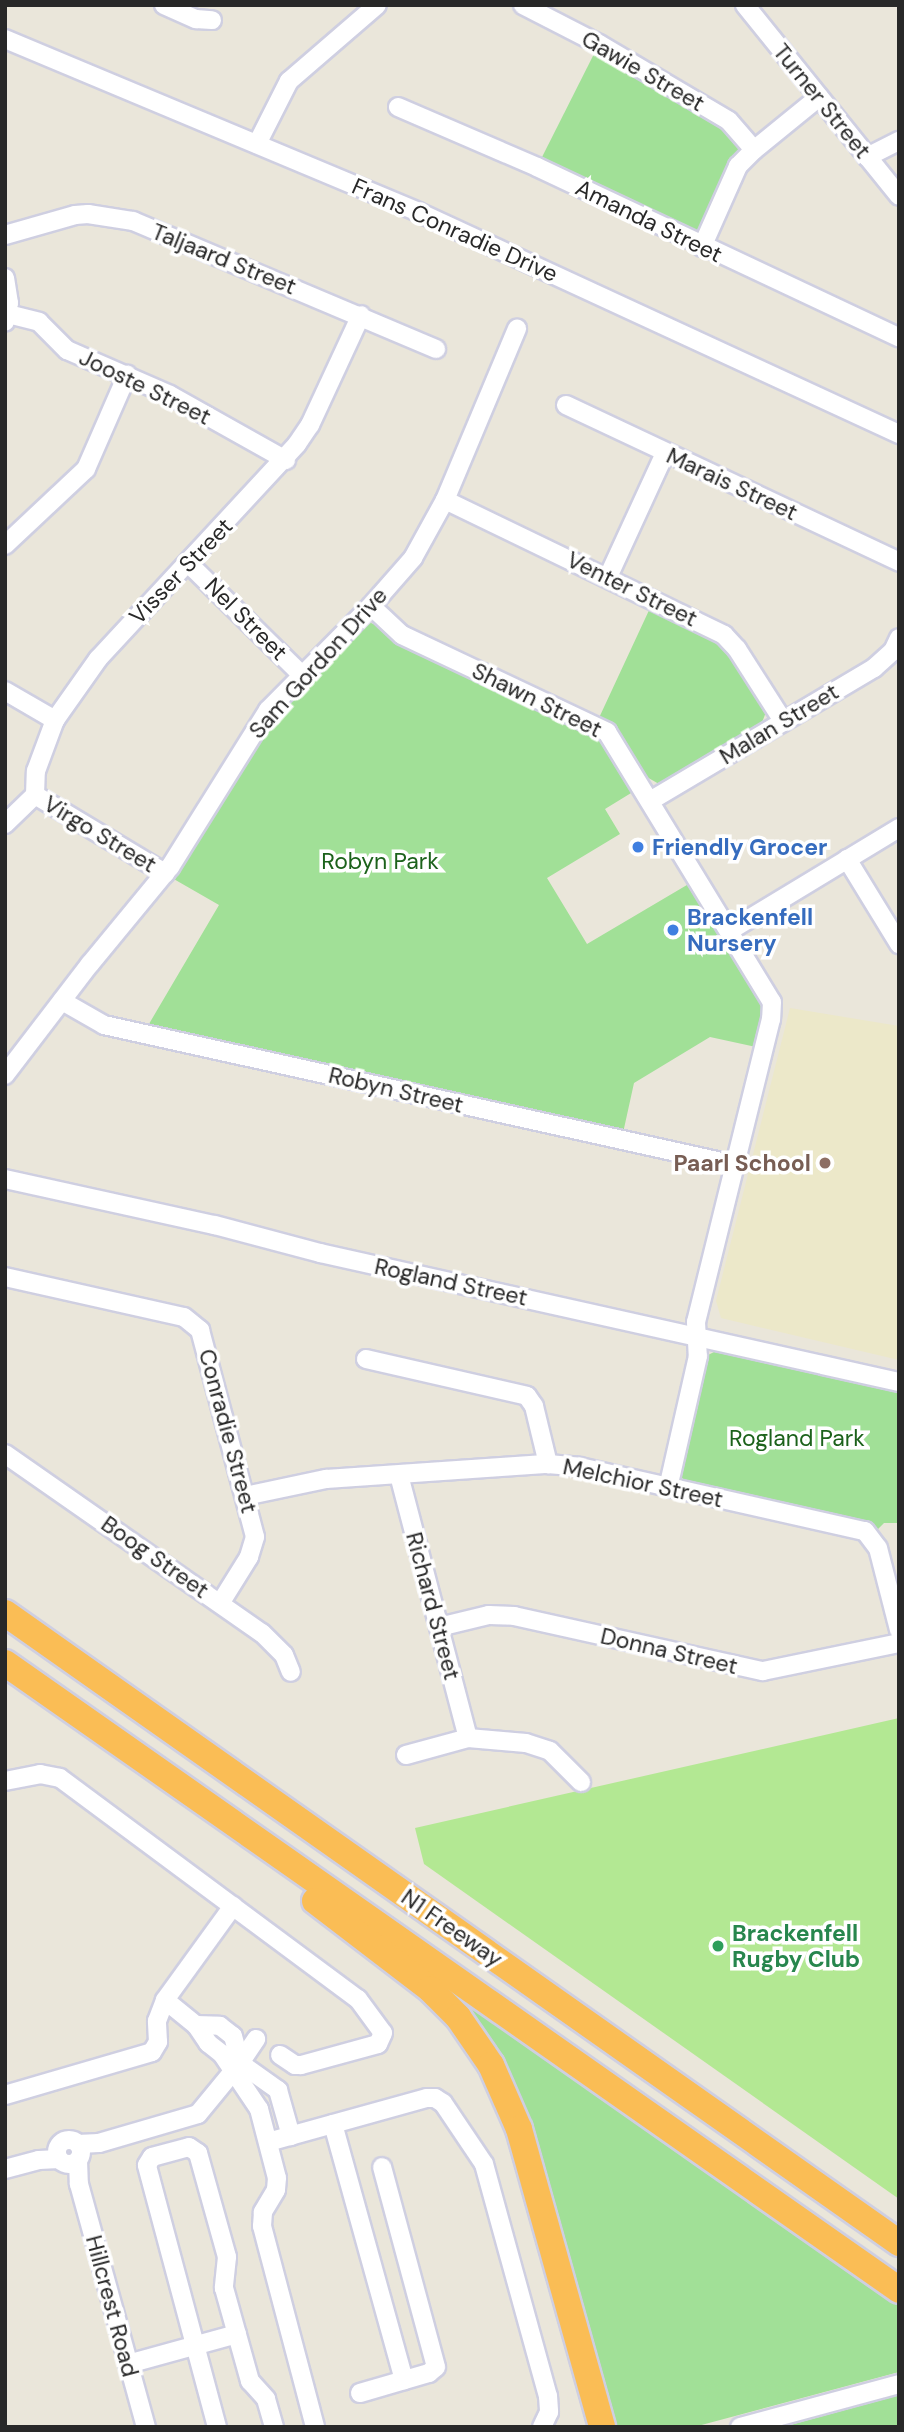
<!DOCTYPE html>
<style>
body{margin:0}
#map{position:relative;width:904px;height:2432px;overflow:hidden;background:#eae6da;font-family:"DM Sans",sans-serif}
div>[style]{position:absolute}
.education>*{inset:0;background:#ece8c9}
.green>*{inset:0;background:#a1e097}
.pitch>*{inset:0;background:#b3e893}
.roads{filter:drop-shadow(2px 0 #cfcfe1) drop-shadow(-2px 0 #cfcfe1) drop-shadow(0 2px #cfcfe1) drop-shadow(0 -2px #cfcfe1)}
.minor>*{height:18px;margin:-9px;padding:0 9px;transform-origin:9px;border-radius:9px;background:#fff}
.minor>.ring{margin:-9px;padding:0;box-sizing:content-box;background:none;border:18px solid #fff;border-radius:50%}
.highway>*{height:26px;margin:-13px;padding:0 13px;transform-origin:13px;border-radius:13px;background:#fabd55}
.dots>*{width:19px;height:19px;translate:-50% -50%;box-sizing:border-box;border:4px solid #fff;border-radius:50%}
span{translate:-50% -50%;white-space:nowrap;text-align:center;line-height:1.15;-webkit-text-stroke:7px #fff;paint-order:stroke}
.street-label{font-size:23px;color:#282828}
.shop-label{font-size:23px;color:#366cbe;font-weight:700}
.left{translate:0 -50%;text-align:left}
.park-label{font-size:23px;color:#1c621b}
.education-label{font-size:23px;color:#785e54;font-weight:700}
.right{translate:-100% -50%;text-align:right}
.leisure-label{font-size:23px;color:#27864d;font-weight:700}
.frame{position:absolute;inset:0;border:7px solid #282828;pointer-events:none}
</style>
<div id="map">
<div class="education">
<i style="clip-path:polygon(790px 1008px,899px 1026px,899px 1360px,721px 1318px,716px 1301px)"></i>
</div>
<div class="green">
<i style="clip-path:polygon(599px 44px,729px 121px,754px 150px,702px 247px,537px 167px)"></i>
<i style="clip-path:polygon(651px 606px,714px 637px,728px 650px,766px 712px,761px 725px,659px 784px,645px 776px,619px 734px,598px 720px)"></i>
<i style="clip-path:polygon(371px 623px,381px 627px,400px 644px,601px 737px,636px 790px,605px 809px,620px 834px,547px 878px,587px 944px,692px 882px,765px 1007px,756px 1047px,710px 1037px,634px 1083px,623px 1133px,146px 1029px,219px 905px,172px 878px,275px 715px,364px 624px)"></i>
<i style="clip-path:polygon(720px 1349px,899px 1389px,899px 1523px,884px 1523px,876px 1531px,684px 1481px,680px 1474px,706px 1356px)"></i>
<i style="clip-path:polygon(422px 1970px,899px 2305px,899px 2372px,694px 2427px,609px 2427px,524px 2128px)"></i>
<i style="clip-path:polygon(899px 2395px,899px 2427px,783px 2427px)"></i>
</div>
<div class="pitch">
<i style="clip-path:polygon(899px 1718px,899px 2199px,424px 1864px,415px 1828px)"></i>
</div>
<div class="roads">
<div class="minor">
<i style="left:164px;top:5px;width:35px;rotate:24deg"></i>
<i style="left:196px;top:19px;width:16px;rotate:4deg"></i>
<i style="left:523px;top:5px;width:85px;rotate:27.2deg"></i>
<i style="left:599px;top:44px;width:151px;rotate:30.6deg"></i>
<i style="left:729px;top:121px;width:38px;rotate:49deg"></i>
<i style="left:745px;top:5px;width:245px;rotate:51.1deg"></i>
<i style="left:5px;top:39px;width:448px;rotate:22.7deg"></i>
<i style="left:418px;top:212px;width:530px;rotate:24.78deg"></i>
<i style="left:398px;top:107px;width:151px;rotate:23.3deg"></i>
<i style="left:537px;top:167px;width:400px;rotate:25.2deg"></i>
<i style="left:257px;top:144px;width:71px;rotate:-63.1deg"></i>
<i style="left:289px;top:81px;width:116px;rotate:-40.8deg"></i>
<i style="left:867px;top:157px;width:36px;rotate:-27deg"></i>
<i style="left:5px;top:235px;width:73px;rotate:-15.9deg"></i>
<i style="left:75px;top:215px;width:13px;rotate:-4deg"></i>
<i style="left:88px;top:214px;width:46px;rotate:8.8deg"></i>
<i style="left:133px;top:221px;width:329px;rotate:22.9deg"></i>
<i style="left:702px;top:247px;width:89px;rotate:-66deg"></i>
<i style="left:738px;top:166px;width:23px;rotate:-45deg"></i>
<i style="left:754px;top:150px;width:84px;rotate:-39.2deg"></i>
<i style="left:5px;top:278px;width:25px;rotate:81deg"></i>
<i style="left:9px;top:303px;width:19px;rotate:102deg"></i>
<i style="left:8px;top:314px;width:32px;rotate:14deg"></i>
<i style="left:39px;top:322px;width:40px;rotate:45deg"></i>
<i style="left:67px;top:350px;width:112px;rotate:23.6deg"></i>
<i style="left:170px;top:395px;width:133px;rotate:29.3deg"></i>
<i style="left:566px;top:405px;width:368px;rotate:25.2deg"></i>
<i style="left:445px;top:500px;width:310px;rotate:25.8deg"></i>
<i style="left:724px;top:635px;width:19px;rotate:47deg"></i>
<i style="left:737px;top:649px;width:85px;rotate:57.4deg"></i>
<i style="left:5px;top:545px;width:111px;rotate:-43.2deg"></i>
<i style="left:86px;top:469px;width:103px;rotate:-66.4deg"></i>
<i style="left:189px;top:564px;width:158px;rotate:44.5deg"></i>
<i style="left:608px;top:577px;width:136px;rotate:-65.3deg"></i>
<i style="left:371px;top:606px;width:42px;rotate:43.1deg"></i>
<i style="left:402px;top:635px;width:227px;rotate:25.3deg"></i>
<i style="left:607px;top:732px;width:316px;rotate:58.6deg"></i>
<i style="left:772px;top:1002px;width:17px;rotate:93deg"></i>
<i style="left:771px;top:1019px;width:312px;rotate:103.9deg"></i>
<i style="left:696px;top:1322px;width:34px;rotate:87deg"></i>
<i style="left:698px;top:1356px;width:135px;rotate:102.8deg"></i>
<i style="left:5px;top:691px;width:58px;rotate:30.1deg"></i>
<i style="left:35px;top:795px;width:152px;rotate:31deg"></i>
<i style="left:650px;top:801px;width:261px;rotate:-30.7deg"></i>
<i style="left:874px;top:668px;width:25px;rotate:-42deg"></i>
<i style="left:893px;top:651px;width:14px;rotate:-65deg"></i>
<i style="left:5px;top:824px;width:42px;rotate:-44deg"></i>
<i style="left:35px;top:795px;width:24px;rotate:-88deg"></i>
<i style="left:36px;top:771px;width:54px;rotate:-69.6deg"></i>
<i style="left:55px;top:720px;width:75px;rotate:-54.8deg"></i>
<i style="left:98px;top:659px;width:293px;rotate:-47.2deg"></i>
<i style="left:297px;top:444px;width:23px;rotate:-56deg"></i>
<i style="left:310px;top:425px;width:121px;rotate:-65.1deg"></i>
<i style="left:847px;top:859px;width:100px;rotate:58.5deg"></i>
<i style="left:729px;top:931px;width:199px;rotate:-31.2deg"></i>
<i style="left:62px;top:1001px;width:48px;rotate:29.7deg"></i>
<i style="left:104px;top:1025px;width:646px;rotate:12.51deg"></i>
<i style="left:5px;top:1075px;width:140px;rotate:-52.6deg"></i>
<i style="left:90px;top:964px;width:126px;rotate:-50.5deg"></i>
<i style="left:170px;top:867px;width:185px;rotate:-58deg"></i>
<i style="left:268px;top:710px;width:146px;rotate:-45.3deg"></i>
<i style="left:371px;top:606px;width:64px;rotate:-48.8deg"></i>
<i style="left:413px;top:558px;width:66px;rotate:-61.1deg"></i>
<i style="left:445px;top:500px;width:186px;rotate:-67.2deg"></i>
<i style="left:5px;top:1179px;width:215px;rotate:12.4deg"></i>
<i style="left:215px;top:1225px;width:109px;rotate:14.9deg"></i>
<i style="left:320px;top:1253px;width:593px;rotate:12.56deg"></i>
<i style="left:5px;top:1277px;width:183px;rotate:12.6deg"></i>
<i style="left:184px;top:1317px;width:21px;rotate:39deg"></i>
<i style="left:200px;top:1330px;width:214px;rotate:75.1deg"></i>
<i style="left:255px;top:1537px;width:21px;rotate:107deg"></i>
<i style="left:249px;top:1557px;width:53px;rotate:121.9deg"></i>
<i style="left:366px;top:1359px;width:165px;rotate:12.9deg"></i>
<i style="left:527px;top:1396px;width:12px;rotate:55deg"></i>
<i style="left:534px;top:1406px;width:60px;rotate:76.4deg"></i>
<i style="left:5px;top:1454px;width:313px;rotate:34.9deg"></i>
<i style="left:262px;top:1633px;width:31px;rotate:45deg"></i>
<i style="left:284px;top:1655px;width:18px;rotate:68deg"></i>
<i style="left:399px;top:1475px;width:272px;rotate:75.3deg"></i>
<i style="left:245px;top:1496px;width:83px;rotate:-11.9deg"></i>
<i style="left:326px;top:1479px;width:223px;rotate:-3.9deg"></i>
<i style="left:548px;top:1464px;width:32px;rotate:5deg"></i>
<i style="left:580px;top:1467px;width:292px;rotate:12.7deg"></i>
<i style="left:865px;top:1531px;width:21px;rotate:53deg"></i>
<i style="left:878px;top:1548px;width:85px;rotate:75.6deg"></i>
<i style="left:439px;top:1627px;width:51px;rotate:-13.5deg"></i>
<i style="left:489px;top:1615px;width:25px;rotate:2deg"></i>
<i style="left:514px;top:1616px;width:255px;rotate:12.5deg"></i>
<i style="left:763px;top:1671px;width:139px;rotate:-11.6deg"></i>
<i style="left:406px;top:1755px;width:64px;rotate:-15.3deg"></i>
<i style="left:468px;top:1738px;width:58px;rotate:4.9deg"></i>
<i style="left:526px;top:1743px;width:25px;rotate:18deg"></i>
<i style="left:550px;top:1751px;width:44px;rotate:45deg"></i>
<i style="left:5px;top:1781px;width:36px;rotate:-11deg"></i>
<i style="left:40px;top:1774px;width:20px;rotate:11deg"></i>
<i style="left:60px;top:1778px;width:371px;rotate:36.6deg"></i>
<i style="left:358px;top:1999px;width:42px;rotate:53.7deg"></i>
<i style="left:383px;top:2033px;width:12px;rotate:114deg"></i>
<i style="left:378px;top:2044px;width:80px;rotate:164.7deg"></i>
<i style="left:301px;top:2065px;width:6px;rotate:180deg"></i>
<i style="left:295px;top:2065px;width:18px;rotate:-146deg"></i>
<i style="left:165px;top:2000px;width:40px;rotate:39deg"></i>
<i style="left:196px;top:2025px;width:22px;rotate:56deg"></i>
<i style="left:208px;top:2043px;width:18px;rotate:38deg"></i>
<i style="left:222px;top:2054px;width:66px;rotate:56.1deg"></i>
<i style="left:259px;top:2109px;width:71px;rotate:75.4deg"></i>
<i style="left:277px;top:2178px;width:12px;rotate:95deg"></i>
<i style="left:276px;top:2190px;width:26px;rotate:121deg"></i>
<i style="left:263px;top:2212px;width:14px;rotate:94deg"></i>
<i style="left:262px;top:2226px;width:208px;rotate:75.2deg"></i>
<i style="left:196px;top:2025px;width:24px;rotate:2deg"></i>
<i style="left:220px;top:2026px;width:16px;rotate:38deg"></i>
<i style="left:233px;top:2036px;width:28px;rotate:75deg"></i>
<i style="left:240px;top:2063px;width:47px;rotate:35.4deg"></i>
<i style="left:278px;top:2090px;width:48px;rotate:74.2deg"></i>
<i style="left:5px;top:2095px;width:153px;rotate:-16.3deg"></i>
<i style="left:152px;top:2052px;width:12px;rotate:-59deg"></i>
<i style="left:158px;top:2042px;width:21px;rotate:-93deg"></i>
<i style="left:157px;top:2021px;width:22px;rotate:-69deg"></i>
<i style="left:165px;top:2000px;width:116px;rotate:-54.1deg"></i>
<i style="left:333px;top:2124px;width:266px;rotate:74.5deg"></i>
<i class="ring" style="left:57px;top:2140px;width:6px;height:6px"></i>
<i style="left:268px;top:2142px;width:165px;rotate:-15.5deg"></i>
<i style="left:427px;top:2098px;width:8px"></i>
<i style="left:435px;top:2098px;width:9px;rotate:32deg"></i>
<i style="left:443px;top:2103px;width:73px;rotate:56.1deg"></i>
<i style="left:484px;top:2164px;width:241px;rotate:74.6deg"></i>
<i style="left:548px;top:2396px;width:16px;rotate:86deg"></i>
<i style="left:549px;top:2412px;width:17px;rotate:115deg"></i>
<i style="left:78px;top:2144px;width:21px;rotate:-3deg"></i>
<i style="left:99px;top:2143px;width:103px;rotate:-16.3deg"></i>
<i style="left:198px;top:2114px;width:66px;rotate:-50.5deg"></i>
<i style="left:240px;top:2063px;width:29px;rotate:-56deg"></i>
<i style="left:78px;top:2160px;width:24px;rotate:88deg"></i>
<i style="left:79px;top:2184px;width:252px;rotate:74.6deg"></i>
<i style="left:5px;top:2169px;width:35px;rotate:-15deg"></i>
<i style="left:39px;top:2160px;width:20px;rotate:-3deg"></i>
<i style="left:128px;top:2364px;width:113px;rotate:-15.4deg"></i>
<i style="left:360px;top:2393px;width:72px;rotate:-16.2deg"></i>
<i style="left:429px;top:2373px;width:9px;rotate:-41deg"></i>
<i style="left:436px;top:2367px;width:207px;rotate:-105.1deg"></i>
<i style="left:217px;top:2427px;width:271px;rotate:-105deg"></i>
<i style="left:147px;top:2165px;width:9px;rotate:-58deg"></i>
<i style="left:152px;top:2157px;width:38px;rotate:-15deg"></i>
<i style="left:189px;top:2147px;width:11px;rotate:34deg"></i>
<i style="left:198px;top:2153px;width:108px;rotate:74.4deg"></i>
<i style="left:227px;top:2257px;width:31px;rotate:96deg"></i>
<i style="left:224px;top:2288px;width:97px;rotate:74.4deg"></i>
<i style="left:250px;top:2381px;width:24px;rotate:48deg"></i>
<i style="left:266px;top:2399px;width:29px;rotate:74deg"></i>
<i style="left:740px;top:2427px;width:165px;rotate:-15.1deg"></i>
</div>
<div class="highway">
<i style="left:5px;top:1613px;width:1094px;rotate:35.17deg"></i>
<i style="left:5px;top:1663px;width:1092px;rotate:35.04deg"></i>
<i style="left:315px;top:1901px;width:145px;rotate:37.4deg"></i>
<i style="left:430px;top:1989px;width:40px;rotate:45deg"></i>
<i style="left:458px;top:2017px;width:58px;rotate:55.5deg"></i>
<i style="left:491px;top:2065px;width:70px;rotate:66.4deg"></i>
<i style="left:519px;top:2129px;width:309px;rotate:74.4deg"></i>
</div>
</div>
<div class="dots">
<i style="left:638px;top:847px;background:#3f7fe0"></i>
<i style="left:673px;top:930px;background:#3f7fe0"></i>
<i style="left:825px;top:1163px;background:#8d6e63"></i>
<i style="left:718px;top:1946px;background:#2e9e5b"></i>
</div>
<div class="street-label">
<span style="left:643px;top:71px;rotate:30deg">Gawie Street</span>
<span style="left:822px;top:101px;rotate:51deg">Turner Street</span>
<span style="left:649px;top:221px;rotate:26deg">Amanda Street</span>
<span style="left:455px;top:230px;rotate:24deg">Frans Conradie Drive</span>
<span style="left:224px;top:259px;rotate:22deg">Taljaard Street</span>
<span style="left:145px;top:387px;rotate:26deg">Jooste Street</span>
<span style="left:732px;top:484px;rotate:25deg">Marais Street</span>
<span style="left:181px;top:571px;rotate:-46deg">Visser Street</span>
<span style="left:632px;top:589px;rotate:26deg">Venter Street</span>
<span style="left:246px;top:619px;rotate:45deg">Nel Street</span>
<span style="left:318px;top:663px;rotate:-48deg">Sam Gordon Drive</span>
<span style="left:537px;top:700px;rotate:26deg">Shawn Street</span>
<span style="left:779px;top:724px;rotate:-31deg">Malan Street</span>
<span style="left:100px;top:834px;rotate:31deg">Virgo Street</span>
<span style="left:396px;top:1090px;rotate:13deg">Robyn Street</span>
<span style="left:451px;top:1282px;rotate:12deg">Rogland Street</span>
<span style="left:228px;top:1431px;rotate:75deg">Conradie Street</span>
<span style="left:643px;top:1483px;rotate:12deg">Melchior Street</span>
<span style="left:155px;top:1557px;rotate:35deg">Boog Street</span>
<span style="left:433px;top:1606px;rotate:75deg">Richard Street</span>
<span style="left:669px;top:1651px;rotate:13deg">Donna Street</span>
<span style="left:452px;top:1928px;rotate:35deg">N1 Freeway</span>
<span style="left:112px;top:2306px;rotate:75deg">Hillcrest Road</span>
</div>
<div class="shop-label">
<span class="left" style="left:652px;top:847px">Friendly Grocer</span>
<span class="left" style="left:687px;top:930px">Brackenfell<br>Nursery</span>
</div>
<div class="park-label">
<span style="left:380px;top:861px">Robyn Park</span>
<span style="left:797px;top:1438px">Rogland Park</span>
</div>
<div class="education-label">
<span class="right" style="left:811px;top:1163px">Paarl School</span>
</div>
<div class="leisure-label">
<span class="left" style="left:732px;top:1946px">Brackenfell<br>Rugby Club</span>
</div>
<div class="frame"></div>
</div>
